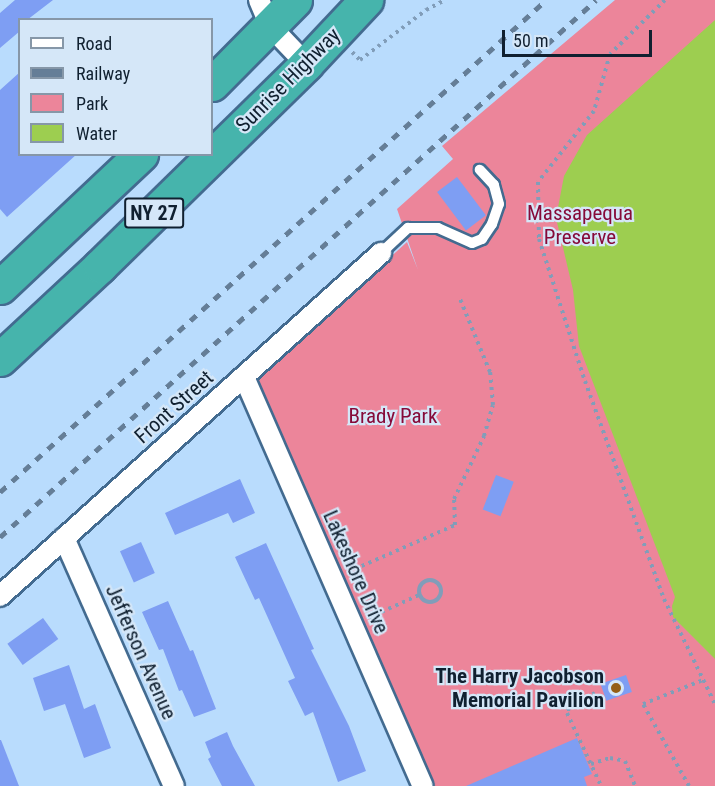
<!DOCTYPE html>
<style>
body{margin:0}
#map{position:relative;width:715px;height:786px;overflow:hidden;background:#b9dcfd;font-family:"Roboto Condensed",sans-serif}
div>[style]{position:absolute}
.green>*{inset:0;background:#ec859a}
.water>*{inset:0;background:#9dce50}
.building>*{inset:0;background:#7e9ef3;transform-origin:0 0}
.path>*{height:4px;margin-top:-2px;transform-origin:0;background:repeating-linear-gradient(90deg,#819db9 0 3px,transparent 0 7.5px)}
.path>.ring{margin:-2px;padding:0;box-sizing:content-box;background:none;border:4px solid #819db9;border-radius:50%}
.roads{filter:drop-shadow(2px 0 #436b90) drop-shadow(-2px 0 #436b90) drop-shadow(0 2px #436b90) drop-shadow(0 -2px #436b90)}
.service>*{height:10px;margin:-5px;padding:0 5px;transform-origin:5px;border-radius:5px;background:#fff}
.minor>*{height:20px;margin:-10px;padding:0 10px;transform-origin:10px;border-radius:10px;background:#fff}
.trunk>*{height:33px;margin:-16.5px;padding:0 16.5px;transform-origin:16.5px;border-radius:16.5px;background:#46b4ac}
.rail>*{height:4.5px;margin-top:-2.25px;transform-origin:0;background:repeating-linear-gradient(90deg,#657e97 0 8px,transparent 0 16px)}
.dots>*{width:16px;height:16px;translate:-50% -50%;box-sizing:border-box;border:3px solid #d5e7f8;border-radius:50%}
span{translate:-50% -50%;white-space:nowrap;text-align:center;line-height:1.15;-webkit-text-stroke:4.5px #d5e7f8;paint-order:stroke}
.shield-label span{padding:2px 4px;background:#d5e7f8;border:2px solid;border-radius:4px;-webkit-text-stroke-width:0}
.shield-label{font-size:20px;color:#102030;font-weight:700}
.street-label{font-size:21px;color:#102030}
.park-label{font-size:21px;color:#860a39}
.poi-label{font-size:21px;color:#102030;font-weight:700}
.right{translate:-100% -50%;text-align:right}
.legend{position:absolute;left:18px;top:18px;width:195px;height:138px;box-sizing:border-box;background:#d5e7f8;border:2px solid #8697a8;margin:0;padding:8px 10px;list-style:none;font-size:18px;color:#102030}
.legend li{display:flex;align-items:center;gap:12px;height:30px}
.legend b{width:30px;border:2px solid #8697a8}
.scale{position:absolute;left:502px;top:30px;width:150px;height:27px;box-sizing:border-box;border:3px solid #102030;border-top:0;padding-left:8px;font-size:18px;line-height:21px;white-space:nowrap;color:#102030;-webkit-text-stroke:4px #d5e7f8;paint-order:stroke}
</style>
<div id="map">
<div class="green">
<i style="clip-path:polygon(615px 0,715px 0,715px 786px,431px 786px,254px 381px,407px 242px,418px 270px,397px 209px,453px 159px,442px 146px)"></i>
</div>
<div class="water">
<i style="clip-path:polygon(715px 20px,715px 659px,673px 617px,672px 606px,675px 597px,579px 346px,573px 290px,556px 218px,564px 176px,587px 135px)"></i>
</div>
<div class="building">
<i style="clip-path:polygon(15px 0,53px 0,27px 20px,20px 20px,20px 31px,0 48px,0 13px)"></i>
<i style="clip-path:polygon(20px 72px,20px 154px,77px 154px,7px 217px,0 209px,0 90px)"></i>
<i style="left:457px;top:177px;width:48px;height:25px;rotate:53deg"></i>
<i style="left:496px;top:475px;width:19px;height:37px;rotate:21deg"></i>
<i style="clip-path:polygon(240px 479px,255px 513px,233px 523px,228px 513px,175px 535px,165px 513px)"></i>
<i style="left:141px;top:542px;width:34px;height:23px;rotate:66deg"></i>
<i style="clip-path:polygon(266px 543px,314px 649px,311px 650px,349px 726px,366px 771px,338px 782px,313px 712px,305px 716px,288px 681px,295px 678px,259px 598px,255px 600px,235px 557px)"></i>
<i style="clip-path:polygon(168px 601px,190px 651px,193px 650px,216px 709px,194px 717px,182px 690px,179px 691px,163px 649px,159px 650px,142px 612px)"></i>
<i style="left:43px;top:618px;width:26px;height:44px;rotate:54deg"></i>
<i style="clip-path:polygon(69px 665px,84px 709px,95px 704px,111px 748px,84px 758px,65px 704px,44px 711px,33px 678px)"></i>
<i style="left:626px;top:675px;width:18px;height:27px;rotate:71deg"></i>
<i style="clip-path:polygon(227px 732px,233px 746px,255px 786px,222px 786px,208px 759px,211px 757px,205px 742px)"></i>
<i style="clip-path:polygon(577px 738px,592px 774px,584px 777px,587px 786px,466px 786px)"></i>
<i style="clip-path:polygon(0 740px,1px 740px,19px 786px,0 786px)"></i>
</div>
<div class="path">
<i style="left:665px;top:0;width:77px;rotate:135.5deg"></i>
<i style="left:610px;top:54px;width:59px;rotate:105.7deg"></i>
<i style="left:594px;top:111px;width:90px;rotate:128.3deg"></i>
<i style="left:538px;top:182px;width:57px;rotate:89deg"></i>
<i style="left:539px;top:239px;width:149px;rotate:72.1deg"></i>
<i style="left:585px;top:381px;width:232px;rotate:70.1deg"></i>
<i style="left:664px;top:599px;width:117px;rotate:64.1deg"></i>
<i style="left:352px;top:52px;width:11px;rotate:45deg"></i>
<i style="left:360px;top:60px;width:83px;rotate:-37.1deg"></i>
<i style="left:426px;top:10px;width:21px;rotate:-28deg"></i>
<i style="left:348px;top:572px;width:117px;rotate:-23.7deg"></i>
<i style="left:455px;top:525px;width:26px;rotate:-92deg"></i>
<i style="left:454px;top:499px;width:70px;rotate:-64.5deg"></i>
<i style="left:484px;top:436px;width:32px;rotate:-74deg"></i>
<i style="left:493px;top:405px;width:33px;rotate:-95deg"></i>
<i style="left:490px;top:372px;width:79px;rotate:-112.3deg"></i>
<i class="ring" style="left:419px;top:580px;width:18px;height:18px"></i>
<i style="left:368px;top:618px;width:56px;rotate:-24.3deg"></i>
<i style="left:595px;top:693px;width:30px;rotate:150deg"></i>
<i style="left:569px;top:708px;width:5px;rotate:112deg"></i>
<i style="left:567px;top:713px;width:81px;rotate:65deg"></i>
<i style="left:591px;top:764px;width:20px;rotate:-18deg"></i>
<i style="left:610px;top:758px;width:15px;rotate:11deg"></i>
<i style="left:625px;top:761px;width:27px;rotate:68deg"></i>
<i style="left:689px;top:786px;width:94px;rotate:-119.3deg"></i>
<i style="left:643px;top:704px;width:65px;rotate:-21.8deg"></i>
</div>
<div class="roads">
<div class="service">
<i style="left:381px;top:253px;width:37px;rotate:-43deg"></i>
<i style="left:408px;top:228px;width:30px"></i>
<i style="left:438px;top:228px;width:37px;rotate:24deg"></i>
<i style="left:472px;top:243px;width:11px;rotate:-22deg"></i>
<i style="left:482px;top:239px;width:18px;rotate:-56deg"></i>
<i style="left:492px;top:224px;width:21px;rotate:-71deg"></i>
<i style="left:499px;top:204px;width:20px;rotate:-105deg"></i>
<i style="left:494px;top:185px;width:21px;rotate:-133deg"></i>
</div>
<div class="minor">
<i style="left:259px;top:0;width:28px;rotate:67deg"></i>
<i style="left:270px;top:26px;width:52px;rotate:46.5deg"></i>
<i style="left:244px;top:377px;width:446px;rotate:66.4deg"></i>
<i style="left:64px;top:538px;width:271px;rotate:66.1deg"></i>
<i style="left:0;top:596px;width:513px;rotate:-42deg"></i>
</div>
<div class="trunk">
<i style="left:212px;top:84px;width:118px;rotate:-45.3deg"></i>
<i style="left:0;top:287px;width:194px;rotate:-43.3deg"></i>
<i style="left:0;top:359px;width:137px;rotate:-42.9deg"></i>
<i style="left:100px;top:266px;width:289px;rotate:-44.4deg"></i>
<i style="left:306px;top:64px;width:88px;rotate:-46.8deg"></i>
</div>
</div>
<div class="rail">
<i style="left:0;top:492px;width:735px;rotate:-42.02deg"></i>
<i style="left:0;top:537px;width:802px;rotate:-42.02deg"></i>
</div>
<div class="dots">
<i style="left:616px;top:688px;background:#955e16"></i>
</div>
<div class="shield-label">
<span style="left:154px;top:213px">NY 27</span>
</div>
<div class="street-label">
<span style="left:288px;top:80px;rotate:-45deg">Sunrise Highway</span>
<span style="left:174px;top:407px;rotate:-42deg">Front Street</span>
<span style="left:356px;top:572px;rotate:66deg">Lakeshore Drive</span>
<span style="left:141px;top:652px;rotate:66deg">Jefferson Avenue</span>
</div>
<div class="park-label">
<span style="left:580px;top:225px">Massapequa<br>Preserve</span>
<span style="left:393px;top:416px">Brady Park</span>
</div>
<div class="poi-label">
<span class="right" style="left:604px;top:688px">The Harry Jacobson<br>Memorial Pavilion</span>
</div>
<ul class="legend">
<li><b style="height:8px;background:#fff"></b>Road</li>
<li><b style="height:8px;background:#657e97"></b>Railway</li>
<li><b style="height:16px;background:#ec859a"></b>Park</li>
<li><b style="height:16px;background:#9dce50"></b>Water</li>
</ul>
<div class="scale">50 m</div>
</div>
